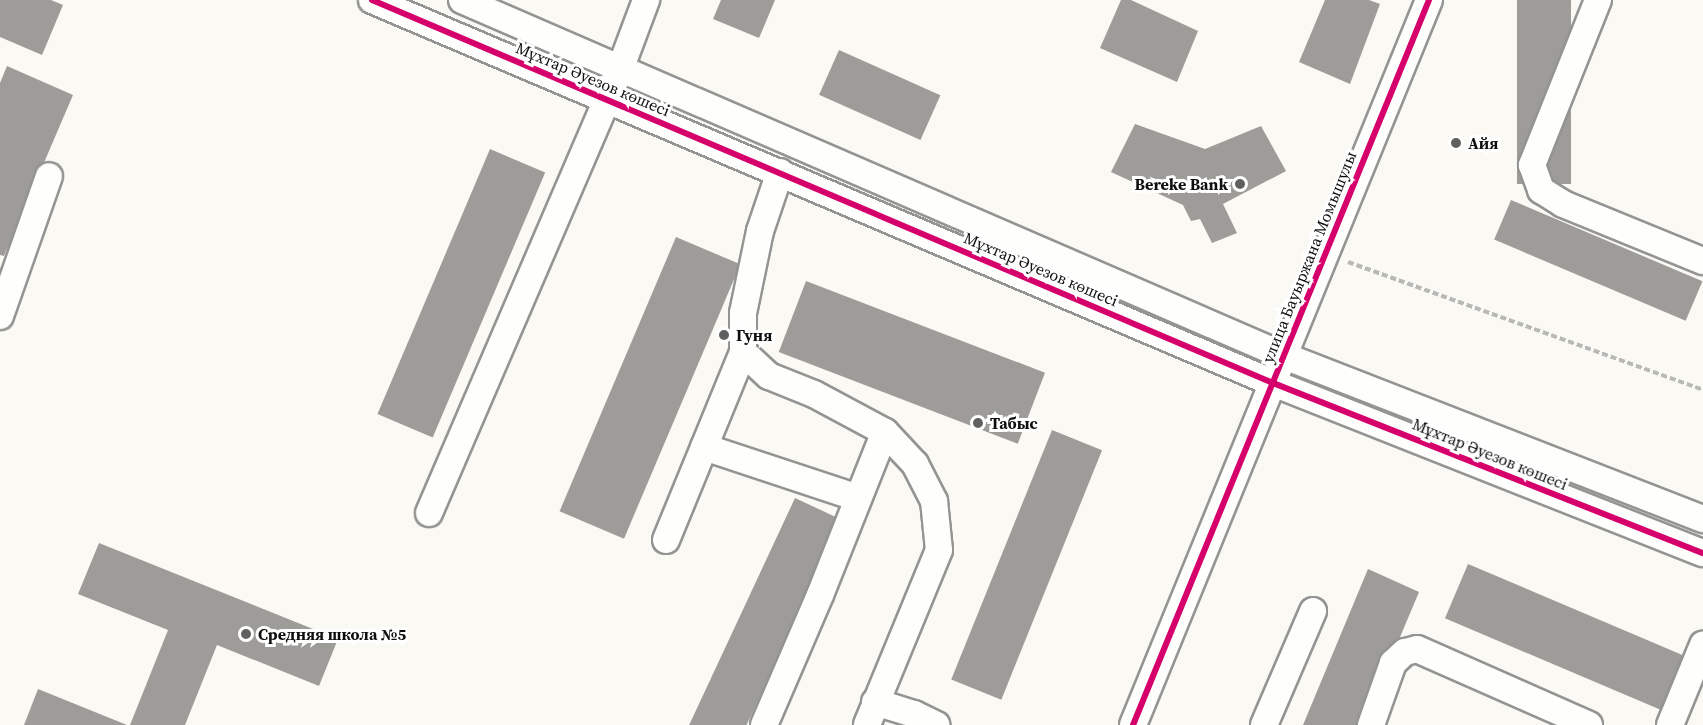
<!DOCTYPE html>
<meta charset="utf-8">
<style>
body{margin:0}
#map{position:relative;width:1703px;height:725px;overflow:hidden;background:#faf9f4;font-family:"Source Serif 4",serif}
div>[style]{position:absolute}
.building>*{inset:0;background:#9e9c99;transform-origin:0 0}
.path>*{height:4px;margin-top:-2px;transform-origin:0;background:repeating-linear-gradient(90deg,#b8b8b7 0 6px,transparent 0 9px)}
.roads{filter:drop-shadow(2px 0 #949492) drop-shadow(-2px 0 #949492) drop-shadow(0 2px #949492) drop-shadow(0 -2px #949492)}
.minor>*{height:26px;margin:-13px;padding:0 13px;transform-origin:13px;border-radius:13px;background:#fefefd}
.cycleway>*{height:6px;margin:-3px;padding:0 3px;transform-origin:3px;border-radius:3px;background:#d6006c}
.dots>*{width:16px;height:16px;translate:-50% -50%;box-sizing:border-box;border:3px solid #fff;border-radius:50%}
span{translate:-50% -50%;white-space:nowrap;text-align:center;line-height:1.15;-webkit-text-stroke:6px #fff;paint-order:stroke}
.street-label{font-size:16px;color:#0e0e0e}
.poi-label{font-size:16px;color:#0e0e0e;font-weight:700}
.left{translate:0 -50%;text-align:left}
.right{translate:-100% -50%;text-align:right}
</style>
<div id="map">
<div class="building">
<i style="clip-path:polygon(0 0,51px 0,63px 5px,42px 55px,0 37px)"></i>
<i style="clip-path:polygon(721px 0,775px 0,759px 38px,713px 19px)"></i>
<i style="clip-path:polygon(1121px 0,1131px 0,1198px 31px,1177px 82px,1100px 48px)"></i>
<i style="clip-path:polygon(1325px 0,1369px 0,1380px 4px,1350px 84px,1299px 62px)"></i>
<i style="left:1517px;top:0;width:54px;height:184px"></i>
<i style="left:839px;top:50px;width:111px;height:49px;rotate:24deg"></i>
<i style="clip-path:polygon(7px 66px,73px 95px,4px 256px,0 255px,0 83px)"></i>
<i style="clip-path:polygon(1135px 124px,1205px 149px,1261px 126px,1286px 171px,1223px 204px,1237px 233px,1212px 243px,1200px 219px,1191px 221px,1183px 205px,1111px 172px)"></i>
<i style="left:490px;top:149px;width:60px;height:288px;rotate:23deg"></i>
<i style="left:1511px;top:200px;width:208px;height:43px;rotate:23deg"></i>
<i style="left:676px;top:237px;width:70px;height:298px;rotate:23deg"></i>
<i style="left:806px;top:281px;width:256px;height:76px;rotate:21deg"></i>
<i style="left:1052px;top:430px;width:54px;height:269px;rotate:22deg"></i>
<i style="left:795px;top:498px;width:52px;height:251px;rotate:25deg"></i>
<i style="clip-path:polygon(99px 543px,338px 639px,319px 686px,217px 645px,185px 725px,130px 725px,168px 630px,78px 594px)"></i>
<i style="left:1468px;top:564px;width:238px;height:59px;rotate:23deg"></i>
<i style="clip-path:polygon(1368px 569px,1419px 592px,1363px 725px,1303px 725px)"></i>
<i style="clip-path:polygon(38px 689px,127px 725px,24px 725px)"></i>
</div>
<div class="path">
<i style="left:1348px;top:262px;width:377px;rotate:19.8deg"></i>
</div>
<div class="roads">
<div class="minor">
<i style="left:372px;top:0;width:979px;rotate:23.03deg"></i>
<i style="left:1273px;top:383px;width:462px;rotate:21.6deg"></i>
<i style="left:462px;top:0;width:894px;rotate:23.41deg"></i>
<i style="left:1282px;top:355px;width:452px;rotate:21.3deg"></i>
<i style="left:1598px;top:0;width:178px;rotate:111.8deg"></i>
<i style="left:1532px;top:165px;width:27px;rotate:70deg"></i>
<i style="left:1541px;top:190px;width:26px;rotate:32deg"></i>
<i style="left:1563px;top:204px;width:151px;rotate:22.2deg"></i>
<i style="left:780px;top:172px;width:62px;rotate:108.7deg"></i>
<i style="left:760px;top:231px;width:84px;rotate:101.7deg"></i>
<i style="left:743px;top:313px;width:39px;rotate:90deg"></i>
<i style="left:743px;top:352px;width:35px;rotate:43deg"></i>
<i style="left:769px;top:376px;width:48px;rotate:21.8deg"></i>
<i style="left:814px;top:394px;width:81px;rotate:28.2deg"></i>
<i style="left:885px;top:432px;width:44px;rotate:46.8deg"></i>
<i style="left:915px;top:464px;width:42px;rotate:62.8deg"></i>
<i style="left:934px;top:501px;width:49px;rotate:84.2deg"></i>
<i style="left:939px;top:550px;width:189px;rotate:112.4deg"></i>
<i style="left:0;top:316px;width:148px;rotate:-70.7deg"></i>
<i style="left:704px;top:447px;width:162px;rotate:18.3deg"></i>
<i style="left:429px;top:513px;width:486px;rotate:-66.7deg"></i>
<i style="left:621px;top:67px;width:72px;rotate:-69.5deg"></i>
<i style="left:666px;top:540px;width:203px;rotate:-67.7deg"></i>
<i style="left:875px;top:702px;width:41px;rotate:17.1deg"></i>
<i style="left:914px;top:714px;width:25px;rotate:26deg"></i>
<i style="left:764px;top:725px;width:142px;rotate:-66.7deg"></i>
<i style="left:820px;top:595px;width:175px;rotate:-68.3deg"></i>
<i style="left:1133px;top:725px;width:783px;rotate:-67.79deg"></i>
<i style="left:1264px;top:725px;width:124px;rotate:-66.7deg"></i>
<i style="left:1371px;top:725px;width:66px;rotate:-70.5deg"></i>
<i style="left:1393px;top:663px;width:16px;rotate:-43deg"></i>
<i style="left:1405px;top:652px;width:12px;rotate:-14deg"></i>
<i style="left:1417px;top:649px;width:188px;rotate:23.8deg"></i>
<i style="left:1670px;top:725px;width:87px;rotate:-67.6deg"></i>
</div>
</div>
<div class="cycleway">
<i style="left:372px;top:0;width:979px;rotate:23.03deg"></i>
<i style="left:1273px;top:383px;width:462px;rotate:21.6deg"></i>
<i style="left:1133px;top:725px;width:783px;rotate:-67.79deg"></i>
</div>
<div class="dots">
<i style="left:1456px;top:143px;background:#61605e"></i>
<i style="left:1240px;top:184px;background:#61605e"></i>
<i style="left:724px;top:335px;background:#61605e"></i>
<i style="left:978px;top:423px;background:#61605e"></i>
<i style="left:246px;top:634px;background:#61605e"></i>
</div>
<div class="street-label">
<span style="left:593px;top:79px;rotate:23deg">Мұхтар Әуезов көшесі</span>
<span style="left:1309px;top:257px;rotate:-68deg">улица Бауыржана Момышулы</span>
<span style="left:1041px;top:269px;rotate:23deg">Мұхтар Әуезов көшесі</span>
<span style="left:1490px;top:454px;rotate:22deg">Мұхтар Әуезов көшесі</span>
</div>
<div class="poi-label">
<span class="left" style="left:1468px;top:143px">Айя</span>
<span class="right" style="left:1228px;top:184px">Bereke Bank</span>
<span class="left" style="left:736px;top:335px">Гуня</span>
<span class="left" style="left:990px;top:423px">Табыс</span>
<span class="left" style="left:258px;top:634px">Средняя школа №5</span>
</div>
</div>
